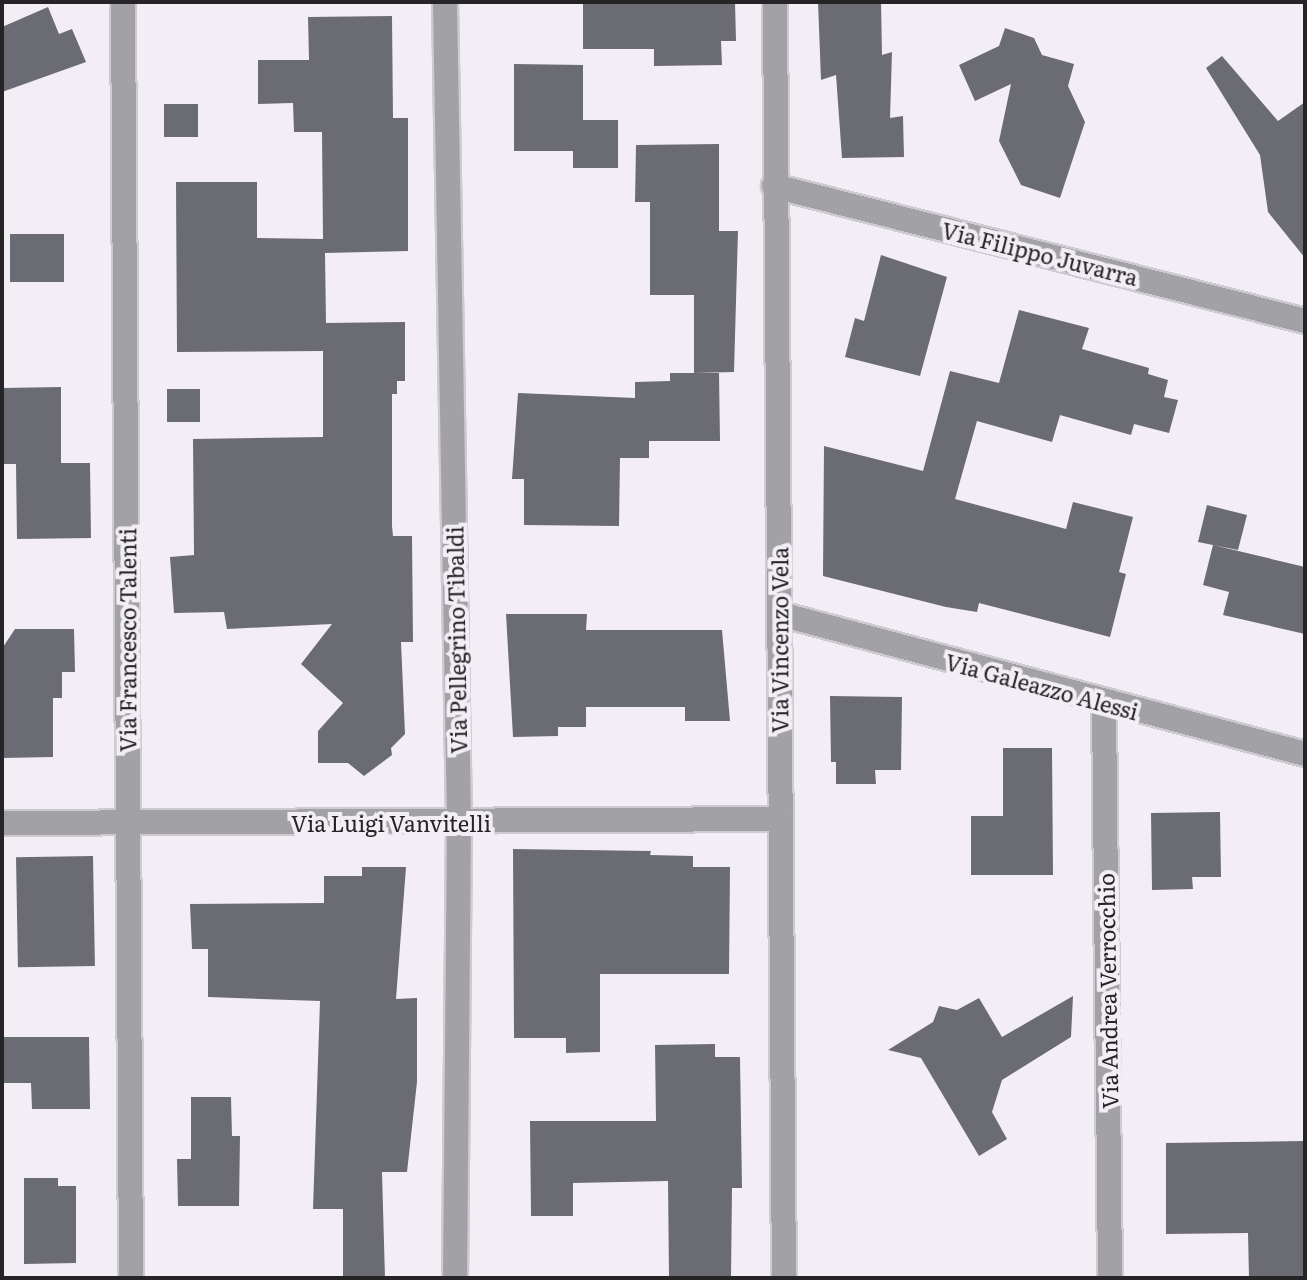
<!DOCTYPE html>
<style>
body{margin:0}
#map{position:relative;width:1307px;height:1280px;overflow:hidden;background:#f3eef6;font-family:Literata,serif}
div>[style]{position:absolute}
.building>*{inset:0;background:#6b6b73;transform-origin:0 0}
.roads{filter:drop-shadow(2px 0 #cecad1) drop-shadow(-2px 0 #cecad1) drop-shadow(0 2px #cecad1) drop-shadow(0 -2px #cecad1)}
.street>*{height:24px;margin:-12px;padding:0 12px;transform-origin:12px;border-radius:12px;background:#a2a2a6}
span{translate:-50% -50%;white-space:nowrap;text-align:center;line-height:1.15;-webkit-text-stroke:8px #f3eef6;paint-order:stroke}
.street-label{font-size:22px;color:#262427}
.frame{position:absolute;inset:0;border:4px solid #262427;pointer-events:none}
</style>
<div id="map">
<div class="building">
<i style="clip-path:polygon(583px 2px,735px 2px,736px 41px,721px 41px,722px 65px,654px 66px,654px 49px,583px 49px)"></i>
<i style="clip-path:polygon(818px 2px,881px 2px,882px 55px,892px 52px,890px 118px,903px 116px,904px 157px,842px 158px,836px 75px,821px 80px)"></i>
<i style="clip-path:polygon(48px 7px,59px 34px,72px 29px,86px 62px,2px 92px,2px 27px)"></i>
<i style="clip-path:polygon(392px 16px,393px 118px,408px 118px,408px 251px,325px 253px,326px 323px,405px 322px,405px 381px,397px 381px,397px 394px,392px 394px,392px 526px,393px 536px,412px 536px,413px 642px,401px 642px,405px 734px,391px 748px,392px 755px,364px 776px,348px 763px,318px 763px,318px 731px,343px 703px,301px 664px,332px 624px,227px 629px,224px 612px,174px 613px,170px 557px,194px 555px,193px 439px,323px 437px,323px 351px,177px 352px,176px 182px,257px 182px,257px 238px,323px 239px,322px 132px,294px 132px,293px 103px,258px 104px,258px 60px,309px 60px,308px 17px)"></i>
<i style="clip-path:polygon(1005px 28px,1034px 38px,1042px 55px,1074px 64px,1068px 86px,1085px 122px,1060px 198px,1021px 185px,999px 141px,1011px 84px,975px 101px,959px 65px,999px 46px)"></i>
<i style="clip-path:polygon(1222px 56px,1278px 121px,1305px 102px,1305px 258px,1268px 212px,1260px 155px,1206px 68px)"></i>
<i style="clip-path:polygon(514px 64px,583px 65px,583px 120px,618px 120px,618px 168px,573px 168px,573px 151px,514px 151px)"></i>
<i style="left:198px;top:104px;width:33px;height:34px;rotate:90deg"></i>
<i style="clip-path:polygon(719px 144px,719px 231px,738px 231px,734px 372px,694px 373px,694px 295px,650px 295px,650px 202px,635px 202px,636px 145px)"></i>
<i style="left:10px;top:234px;width:54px;height:48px"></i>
<i style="clip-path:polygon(881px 255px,947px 277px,920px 376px,845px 357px,855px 318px,864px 321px)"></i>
<i style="clip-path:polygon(1019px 310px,1089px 328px,1082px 349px,1149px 368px,1148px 374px,1168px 380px,1164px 397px,1178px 400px,1169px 433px,1134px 424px,1131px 435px,1060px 415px,1052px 442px,977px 421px,955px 499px,1066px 529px,1073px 502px,1133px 517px,1119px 572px,1126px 574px,1110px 637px,979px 603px,977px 612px,946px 607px,823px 576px,824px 446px,923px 471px,950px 371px,999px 383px)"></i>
<i style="clip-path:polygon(670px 373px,719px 373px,720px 441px,649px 441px,649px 458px,620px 458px,619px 526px,524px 525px,524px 479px,512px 479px,518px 393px,635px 398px,635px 382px,670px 381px)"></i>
<i style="clip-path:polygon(61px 387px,61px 463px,90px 463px,91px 538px,17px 539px,16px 464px,2px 464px,2px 388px)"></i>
<i style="left:167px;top:389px;width:33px;height:33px"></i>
<i style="clip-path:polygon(1207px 505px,1247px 515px,1238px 550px,1213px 545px,1305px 567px,1305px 634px,1223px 615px,1229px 592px,1203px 585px,1213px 545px,1198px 542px)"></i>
<i style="clip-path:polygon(506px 614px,587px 614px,586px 630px,722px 630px,730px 721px,685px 721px,685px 707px,586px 707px,586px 727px,558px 727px,558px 736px,513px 737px)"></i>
<i style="clip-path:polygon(15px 629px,74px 629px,75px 672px,62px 672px,62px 698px,53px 698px,53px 757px,2px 758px,3px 647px)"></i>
<i style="clip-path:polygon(830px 696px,902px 697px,901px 770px,875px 770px,876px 784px,836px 784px,836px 762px,831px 762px)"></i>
<i style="clip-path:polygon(1003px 748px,1052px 748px,1053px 875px,971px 875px,971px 816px,1003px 816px)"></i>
<i style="clip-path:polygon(1220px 812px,1221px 877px,1192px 877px,1193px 889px,1152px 890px,1151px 813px)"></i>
<i style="clip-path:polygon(513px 849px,651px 851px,650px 855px,693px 856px,693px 867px,730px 867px,729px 974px,600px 974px,600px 1052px,566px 1053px,566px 1038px,514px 1038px)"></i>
<i style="left:93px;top:856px;width:110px;height:77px;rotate:89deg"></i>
<i style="clip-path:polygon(362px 867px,406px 867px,396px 999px,417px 998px,417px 1082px,407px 1172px,382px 1172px,385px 1278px,343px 1278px,343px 1209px,313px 1209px,320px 1001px,208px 997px,208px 949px,192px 949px,190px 904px,324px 903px,324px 876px,362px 876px)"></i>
<i style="clip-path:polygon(1073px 996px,1071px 1037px,1002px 1080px,992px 1112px,1007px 1139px,979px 1156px,921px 1058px,888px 1050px,933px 1022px,939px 1006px,957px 1010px,979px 998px,1002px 1037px)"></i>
<i style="clip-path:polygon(2px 1037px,89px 1037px,90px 1109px,32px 1109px,31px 1083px,2px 1083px)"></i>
<i style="clip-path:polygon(715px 1044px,715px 1057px,740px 1057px,742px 1188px,732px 1188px,731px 1278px,669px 1278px,668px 1181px,573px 1183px,573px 1216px,531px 1216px,530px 1121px,656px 1121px,655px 1045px)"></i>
<i style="clip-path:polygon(191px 1097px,231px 1097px,232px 1136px,240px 1136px,239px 1206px,178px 1206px,177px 1159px,191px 1159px)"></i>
<i style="clip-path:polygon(1305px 1141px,1305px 1278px,1249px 1278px,1248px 1233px,1166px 1234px,1166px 1143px)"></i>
<i style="clip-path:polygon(24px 1178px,58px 1178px,58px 1186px,76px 1186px,76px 1263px,24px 1264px)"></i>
</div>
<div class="roads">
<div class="street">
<i style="left:123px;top:2px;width:1276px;rotate:89.64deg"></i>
<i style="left:445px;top:2px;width:821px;rotate:89.02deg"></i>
<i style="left:459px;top:823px;width:455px;rotate:90.5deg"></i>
<i style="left:775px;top:2px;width:1276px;rotate:89.6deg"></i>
<i style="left:774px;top:186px;width:548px;rotate:14.26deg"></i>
<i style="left:780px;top:614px;width:543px;rotate:14.93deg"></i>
<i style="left:1104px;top:704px;width:574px;rotate:89.4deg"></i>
<i style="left:2px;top:823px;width:778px;rotate:-0.29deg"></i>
</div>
</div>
<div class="street-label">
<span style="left:1040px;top:253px;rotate:14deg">Via Filippo Juvarra</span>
<span style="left:127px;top:640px;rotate:-90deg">Via Francesco Talenti</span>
<span style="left:456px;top:640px;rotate:-91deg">Via Pellegrino Tibaldi</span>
<span style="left:779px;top:640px;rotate:-90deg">Via Vincenzo Vela</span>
<span style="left:1042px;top:686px;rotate:15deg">Via Galeazzo Alessi</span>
<span style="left:391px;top:823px">Via Luigi Vanvitelli</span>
<span style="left:1107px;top:991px;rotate:-91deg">Via Andrea Verrocchio</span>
</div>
<div class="frame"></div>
</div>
